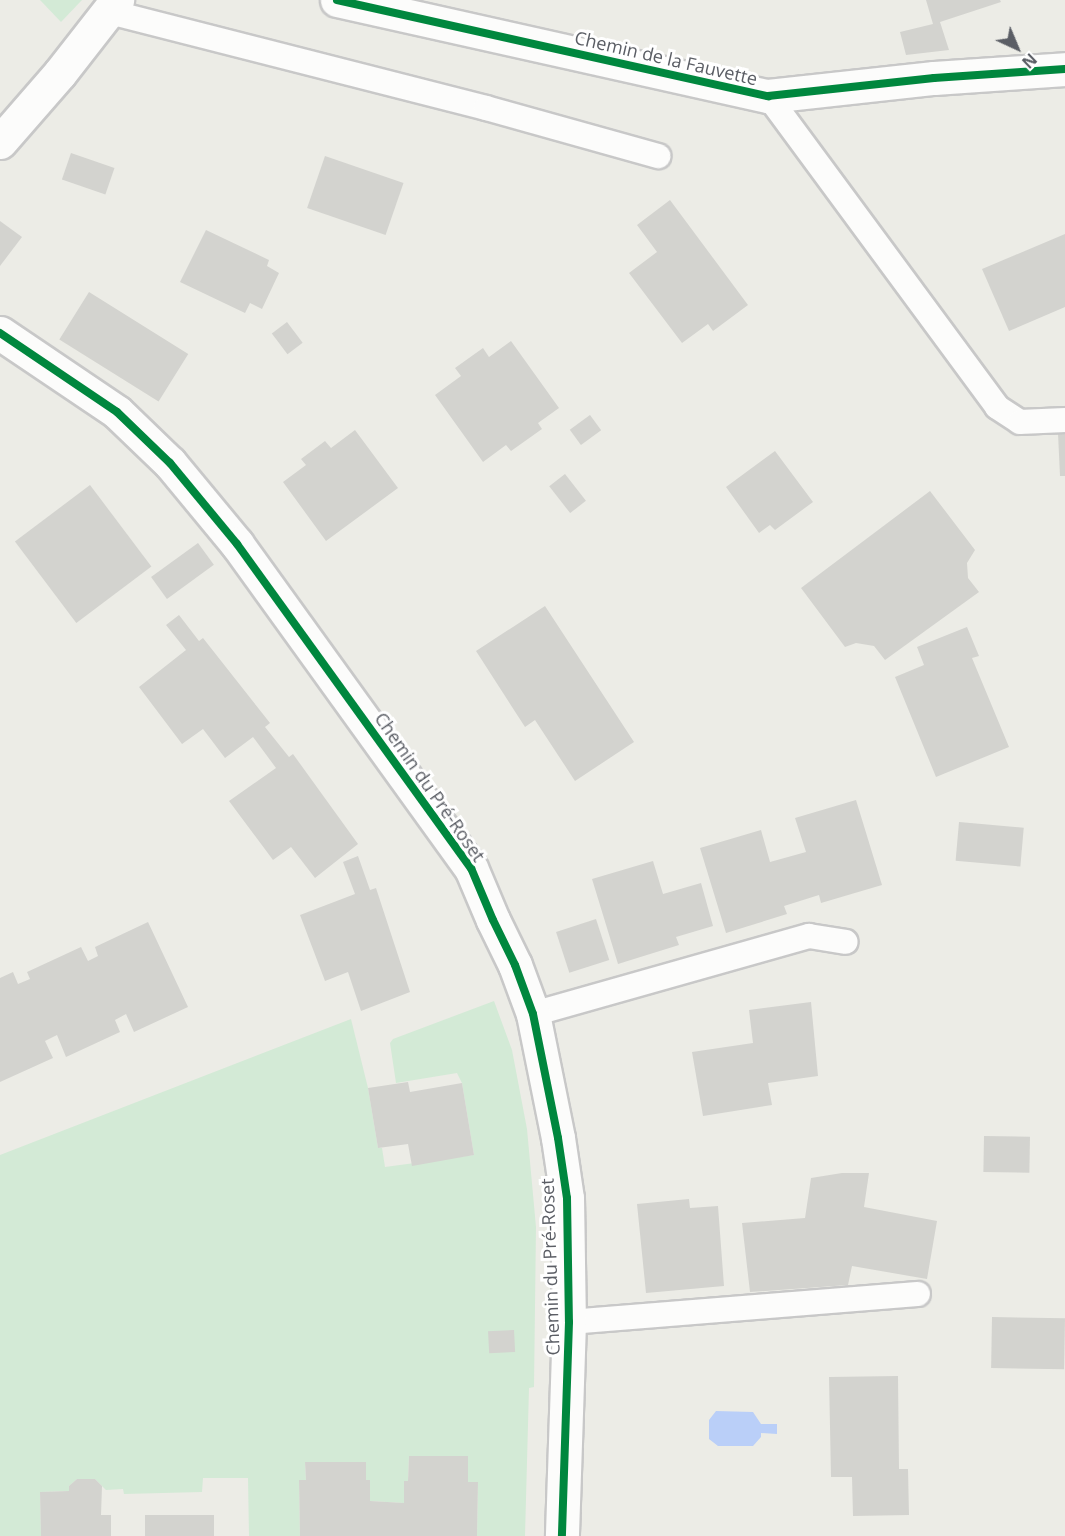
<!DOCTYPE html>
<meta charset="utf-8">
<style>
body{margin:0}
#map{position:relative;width:1065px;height:1536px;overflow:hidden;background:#ecece6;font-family:"Open Sans",sans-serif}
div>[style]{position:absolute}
.green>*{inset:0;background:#d3ead6}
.water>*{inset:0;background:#bacff8}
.building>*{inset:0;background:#d3d3cf;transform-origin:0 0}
.roads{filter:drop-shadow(2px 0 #c8c8c8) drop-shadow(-2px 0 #c8c8c8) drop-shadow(0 2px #c8c8c8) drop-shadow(0 -2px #c8c8c8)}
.service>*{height:24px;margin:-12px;padding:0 12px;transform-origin:12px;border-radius:12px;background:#fcfcfb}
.minor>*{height:33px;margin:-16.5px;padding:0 16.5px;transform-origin:16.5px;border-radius:16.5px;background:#fcfcfb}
.cycleway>*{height:8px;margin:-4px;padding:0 4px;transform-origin:4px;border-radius:4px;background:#00873e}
span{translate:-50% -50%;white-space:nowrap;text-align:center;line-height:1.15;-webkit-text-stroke:6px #fff;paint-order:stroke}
.street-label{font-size:18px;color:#5b5e65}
.north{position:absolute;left:987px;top:18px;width:60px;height:60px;-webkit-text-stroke:4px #fff;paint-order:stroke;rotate:136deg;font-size:16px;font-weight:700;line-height:24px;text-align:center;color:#5b5e65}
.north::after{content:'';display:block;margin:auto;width:21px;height:27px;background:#5b5e65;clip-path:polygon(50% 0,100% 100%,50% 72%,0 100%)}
</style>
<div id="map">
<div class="green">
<i style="clip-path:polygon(40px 0,82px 0,61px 22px)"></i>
<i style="clip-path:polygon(494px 1001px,512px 1050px,527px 1129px,536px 1227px,534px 1387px,529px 1388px,525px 1536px,477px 1536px,478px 1482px,468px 1482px,467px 1456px,409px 1456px,408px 1481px,404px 1481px,404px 1503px,370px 1501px,370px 1480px,366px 1480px,365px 1463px,305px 1462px,306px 1480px,299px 1480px,300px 1536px,249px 1536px,248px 1478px,203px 1478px,202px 1492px,124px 1494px,123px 1489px,106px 1490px,95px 1479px,77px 1479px,69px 1486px,69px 1491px,40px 1492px,41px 1536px,0 1536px,0 1155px,351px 1019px,368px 1088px,378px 1148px,382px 1148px,385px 1167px,474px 1155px,462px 1083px,457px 1073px,396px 1083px,390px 1043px,393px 1039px)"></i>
</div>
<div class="water">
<i style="clip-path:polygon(716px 1411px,753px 1412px,761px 1424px,777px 1424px,777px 1434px,761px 1433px,761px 1437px,753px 1446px,718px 1446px,709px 1439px,709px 1420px)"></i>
</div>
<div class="building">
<i style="clip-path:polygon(926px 0,1000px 0,1001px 2px,940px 22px,949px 50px,906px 55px,900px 32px,933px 24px)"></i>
<i style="left:71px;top:153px;width:46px;height:28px;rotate:19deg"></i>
<i style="left:325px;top:156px;width:83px;height:55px;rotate:19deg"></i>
<i style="clip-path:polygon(670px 200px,748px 305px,713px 331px,708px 324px,682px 343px,629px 273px,657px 252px,637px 225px)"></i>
<i style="clip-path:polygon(0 221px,22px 237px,0 266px)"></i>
<i style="clip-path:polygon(206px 230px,269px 260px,267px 266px,279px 273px,262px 309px,250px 303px,245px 313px,180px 282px)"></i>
<i style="clip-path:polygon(1065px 234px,1065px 307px,1009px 331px,982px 269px)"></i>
<i style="left:89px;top:292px;width:117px;height:56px;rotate:32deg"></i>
<i style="left:287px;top:322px;width:26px;height:19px;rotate:53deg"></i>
<i style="clip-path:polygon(511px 341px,559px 408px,538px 423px,542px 429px,511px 451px,506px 445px,483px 462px,435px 395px,461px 376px,455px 368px,483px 348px,489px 357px)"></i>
<i style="left:590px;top:415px;width:19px;height:25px;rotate:54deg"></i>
<i style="clip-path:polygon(355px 430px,398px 488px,326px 541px,283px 482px,306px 465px,301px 459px,325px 441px,331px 448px)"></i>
<i style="clip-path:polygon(1065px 432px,1065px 476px,1060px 476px,1058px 433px)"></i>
<i style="clip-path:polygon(775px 451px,813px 502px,775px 530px,770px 525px,759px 533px,726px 487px)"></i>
<i style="left:565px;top:474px;width:34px;height:20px;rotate:52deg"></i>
<i style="left:90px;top:485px;width:102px;height:94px;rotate:53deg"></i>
<i style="clip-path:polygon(930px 491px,975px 550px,967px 563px,968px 578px,979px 592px,885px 660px,874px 646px,856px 643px,845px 647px,801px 588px)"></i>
<i style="left:198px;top:543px;width:27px;height:58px;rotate:54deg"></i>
<i style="clip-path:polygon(545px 606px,634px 742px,575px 781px,535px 720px,525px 727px,476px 651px)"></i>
<i style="clip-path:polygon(179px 615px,199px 641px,203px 638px,270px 723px,265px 727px,289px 757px,293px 754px,358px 844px,315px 878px,291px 847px,273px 860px,229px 801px,276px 768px,253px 737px,225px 758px,203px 729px,182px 744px,139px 687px,186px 650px,166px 625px)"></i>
<i style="clip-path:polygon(967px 627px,979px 656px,972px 658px,1009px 747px,936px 777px,895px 677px,924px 665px,917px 647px)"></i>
<i style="clip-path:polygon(856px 800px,882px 885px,821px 903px,819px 895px,784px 906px,787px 914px,726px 933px,700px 848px,761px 830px,770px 862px,806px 852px,795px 818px)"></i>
<i style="left:959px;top:822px;width:65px;height:39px;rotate:5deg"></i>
<i style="clip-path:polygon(358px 856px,370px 890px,376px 888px,410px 992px,361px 1011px,348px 972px,325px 981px,300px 915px,355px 894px,343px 862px)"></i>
<i style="clip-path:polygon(653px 861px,663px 894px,701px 883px,713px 926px,676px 937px,679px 945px,618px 964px,592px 879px)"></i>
<i style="left:596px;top:919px;width:43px;height:42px;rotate:72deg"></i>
<i style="clip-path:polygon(148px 922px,188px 1007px,134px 1032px,126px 1014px,115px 1020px,120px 1032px,66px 1057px,57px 1035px,45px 1041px,53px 1058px,0 1082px,0 978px,13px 972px,18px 984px,30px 979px,27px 972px,81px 947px,88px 961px,98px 956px,95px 947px)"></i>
<i style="clip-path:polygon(811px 1002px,818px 1076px,768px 1083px,772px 1105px,703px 1116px,692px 1052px,753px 1043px,749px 1010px)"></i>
<i style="clip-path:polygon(408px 1082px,410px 1092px,462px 1083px,474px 1155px,412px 1166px,408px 1144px,378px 1148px,368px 1088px)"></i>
<i style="left:984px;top:1136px;width:46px;height:36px;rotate:1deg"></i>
<i style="clip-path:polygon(842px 1173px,869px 1173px,864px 1207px,937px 1221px,927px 1279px,852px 1266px,848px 1285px,750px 1292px,742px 1223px,805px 1218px,811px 1178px)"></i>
<i style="clip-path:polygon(689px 1199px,690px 1208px,718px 1206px,724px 1286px,646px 1293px,637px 1204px)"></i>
<i style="left:992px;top:1317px;width:73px;height:51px;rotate:1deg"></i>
<i style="left:514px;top:1330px;width:22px;height:26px;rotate:87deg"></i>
<i style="clip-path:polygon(898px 1376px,899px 1469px,908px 1469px,909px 1515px,853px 1516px,852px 1477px,831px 1477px,829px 1377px)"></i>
<i style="clip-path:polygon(409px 1456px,468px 1456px,468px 1482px,478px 1482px,477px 1536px,300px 1536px,299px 1480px,306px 1480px,305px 1462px,366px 1462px,366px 1480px,370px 1480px,370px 1501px,404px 1503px,404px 1481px,408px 1481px)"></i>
<i style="clip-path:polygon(77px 1479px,95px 1479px,102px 1486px,101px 1515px,111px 1515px,111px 1536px,41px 1536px,40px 1492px,69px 1491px,69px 1486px)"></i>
<i style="left:145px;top:1515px;width:69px;height:21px"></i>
</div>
<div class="roads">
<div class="service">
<i style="left:110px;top:12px;width:388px;rotate:14.3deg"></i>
<i style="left:486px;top:108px;width:179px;rotate:15.6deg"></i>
<i style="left:768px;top:96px;width:386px;rotate:53.6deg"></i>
<i style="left:997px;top:407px;width:27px;rotate:33deg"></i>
<i style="left:1020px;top:422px;width:45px;rotate:-2.5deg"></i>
<i style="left:533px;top:1014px;width:287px;rotate:-15.8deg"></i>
<i style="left:809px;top:936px;width:37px;rotate:9deg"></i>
<i style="left:569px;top:1322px;width:350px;rotate:-4.6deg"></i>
</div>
<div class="minor">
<i style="left:337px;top:0;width:442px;rotate:12.6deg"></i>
<i style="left:768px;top:96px;width:167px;rotate:-6.2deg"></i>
<i style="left:934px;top:78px;width:131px;rotate:-3.9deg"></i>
<i style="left:0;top:142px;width:91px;rotate:-49deg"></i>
<i style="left:60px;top:73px;width:93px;rotate:-52deg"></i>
<i style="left:0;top:333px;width:141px;rotate:34deg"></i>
<i style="left:117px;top:412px;width:74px;rotate:43.9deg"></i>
<i style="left:170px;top:463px;width:105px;rotate:50.4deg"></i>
<i style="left:237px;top:544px;width:400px;rotate:54.2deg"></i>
<i style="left:471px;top:868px;width:56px;rotate:67.1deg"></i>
<i style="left:493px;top:920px;width:50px;rotate:63.9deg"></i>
<i style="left:515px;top:965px;width:52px;rotate:69.8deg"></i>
<i style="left:533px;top:1014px;width:126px;rotate:78.6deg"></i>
<i style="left:558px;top:1138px;width:61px;rotate:81.5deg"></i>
<i style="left:567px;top:1198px;width:124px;rotate:89.1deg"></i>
<i style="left:569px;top:1322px;width:214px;rotate:91.9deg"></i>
</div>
</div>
<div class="cycleway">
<i style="left:337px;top:0;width:442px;rotate:12.6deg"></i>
<i style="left:768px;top:96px;width:167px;rotate:-6.2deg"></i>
<i style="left:934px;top:78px;width:131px;rotate:-3.9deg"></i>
<i style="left:0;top:333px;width:141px;rotate:34deg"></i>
<i style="left:117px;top:412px;width:74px;rotate:43.9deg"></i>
<i style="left:170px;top:463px;width:105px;rotate:50.4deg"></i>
<i style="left:237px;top:544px;width:400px;rotate:54.2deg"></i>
<i style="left:471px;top:868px;width:56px;rotate:67.1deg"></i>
<i style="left:493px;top:920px;width:50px;rotate:63.9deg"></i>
<i style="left:515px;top:965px;width:52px;rotate:69.8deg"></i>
<i style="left:533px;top:1014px;width:126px;rotate:78.6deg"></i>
<i style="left:558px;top:1138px;width:61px;rotate:81.5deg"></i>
<i style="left:567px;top:1198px;width:124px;rotate:89.1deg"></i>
<i style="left:569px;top:1322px;width:214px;rotate:91.9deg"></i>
</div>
<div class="street-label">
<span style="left:666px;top:58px;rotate:13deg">Chemin de la Fauvette</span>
<span style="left:430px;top:787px;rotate:55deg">Chemin du Pré-Roset</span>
<span style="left:550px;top:1267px;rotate:-92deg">Chemin du Pré-Roset</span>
</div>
<div class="north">N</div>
</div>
